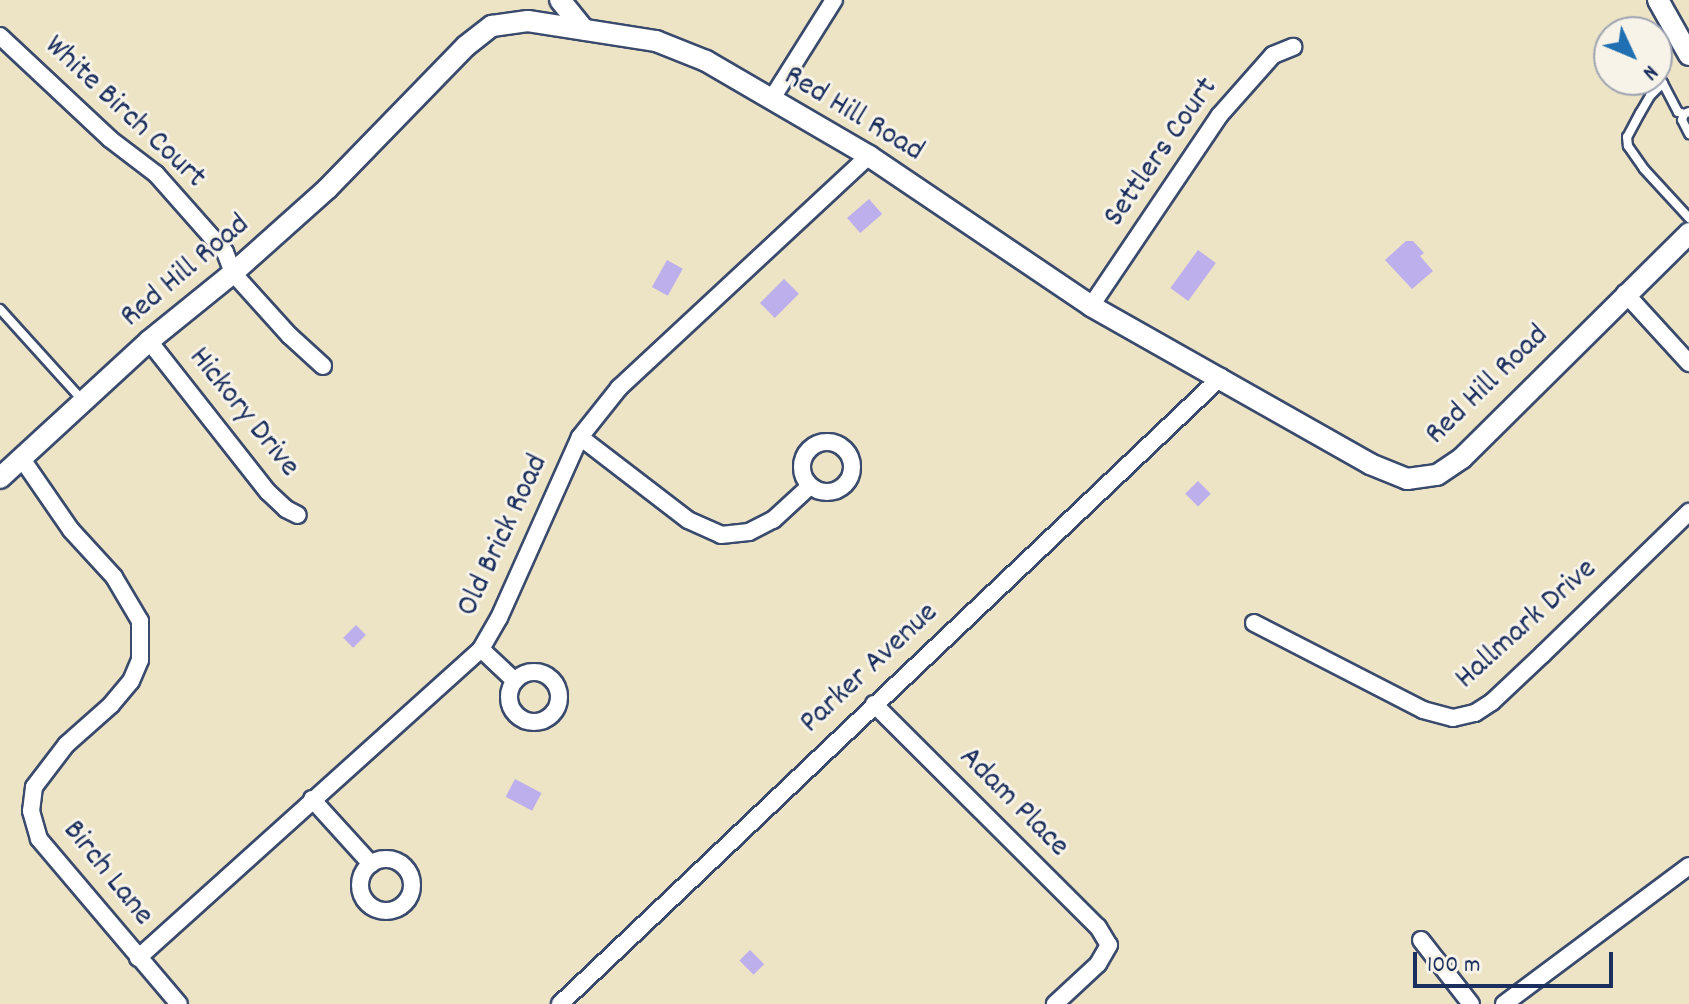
<!DOCTYPE html>
<style>
body{margin:0}
#map{position:relative;width:1689px;height:1004px;overflow:hidden;background:#ede3c5;font-family:Dekko,sans-serif}
div>[style]{position:absolute}
.building>*{inset:0;background:#bdaeec;transform-origin:0 0}
.roads{filter:drop-shadow(2px 0 #3a4a6d) drop-shadow(-2px 0 #3a4a6d) drop-shadow(0 2px #3a4a6d) drop-shadow(0 -2px #3a4a6d)}
.service>*{height:8px;margin:-4px;padding:0 4px;transform-origin:4px;border-radius:4px;background:#fff}
.minor>*{height:16px;margin:-8px;padding:0 8px;transform-origin:8px;border-radius:8px;background:#fff}
.minor>.ring{margin:-8px;padding:0;box-sizing:content-box;background:none;border:16px solid #fff;border-radius:50%}
.tertiary>*{height:20px;margin:-10px;padding:0 10px;transform-origin:10px;border-radius:10px;background:#fff}
span{translate:-50% -50%;white-space:nowrap;text-align:center;line-height:1.15;-webkit-text-stroke:6px #f7f3e8;paint-order:stroke}
.street-label{font-size:32px;color:#1b2f5e}
.north{position:absolute;left:1593px;top:16px;width:80px;height:80px;box-sizing:border-box;background:#f7f3e8;border:2px solid #9fa5b1;border-radius:50%;rotate:134deg;font-size:22px;font-weight:700;line-height:32px;text-align:center;color:#1b2f5e}
.north::after{content:'';display:block;margin:auto;width:28px;height:36px;background:#1f6fb2;clip-path:polygon(50% 0,100% 100%,50% 72%,0 100%)}
.scale{position:absolute;left:1413px;top:952px;width:200px;height:36px;box-sizing:border-box;border:4px solid #1b2f5e;border-top:0;padding-left:10px;font-size:24px;line-height:28px;white-space:nowrap;color:#1b2f5e;-webkit-text-stroke:6px #f7f3e8;paint-order:stroke}
</style>
<div id="map">
<div class="building">
<i style="left:869px;top:199px;width:20px;height:29px;rotate:49deg"></i>
<i style="clip-path:polygon(1406px 241px,1413px 241px,1424px 253px,1420px 256px,1433px 271px,1412px 289px,1385px 260px)"></i>
<i style="left:1198px;top:250px;width:22px;height:47px;rotate:36deg"></i>
<i style="left:667px;top:260px;width:18px;height:31px;rotate:29deg"></i>
<i style="left:784px;top:279px;width:21px;height:34px;rotate:45deg"></i>
<i style="left:1198px;top:481px;width:18px;height:18px;rotate:45deg"></i>
<i style="left:356px;top:625px;width:14px;height:18px;rotate:45deg"></i>
<i style="left:515px;top:779px;width:30px;height:20px;rotate:28deg"></i>
<i style="left:750px;top:950px;width:20px;height:15px;rotate:45deg"></i>
</div>
<div class="roads">
<div class="service">
<i style="left:1657px;top:72px;width:45px;rotate:62.3deg"></i>
<i style="left:1678px;top:112px;width:6px;rotate:18deg"></i>
<i style="left:1663px;top:83px;width:18px;rotate:135deg"></i>
<i style="left:1650px;top:96px;width:20px;rotate:120deg"></i>
<i style="left:1640px;top:113px;width:27px;rotate:118deg"></i>
<i style="left:1627px;top:137px;width:9px;rotate:84deg"></i>
<i style="left:1628px;top:146px;width:28px;rotate:55deg"></i>
<i style="left:1644px;top:169px;width:67px;rotate:47.4deg"></i>
<i style="left:1689px;top:112px;width:5px;rotate:158deg"></i>
<i style="left:1684px;top:114px;width:6px;rotate:108deg"></i>
<i style="left:1682px;top:120px;width:16px;rotate:63deg"></i>
<i style="left:0;top:309px;width:124px;rotate:47.9deg"></i>
</div>
<div class="minor">
<i style="left:0;top:36px;width:151px;rotate:43.1deg"></i>
<i style="left:110px;top:139px;width:58px;rotate:37.3deg"></i>
<i style="left:156px;top:174px;width:104px;rotate:48.5deg"></i>
<i style="left:225px;top:252px;width:22px;rotate:69deg"></i>
<i style="left:233px;top:273px;width:84px;rotate:47.9deg"></i>
<i style="left:289px;top:335px;width:46px;rotate:42.4deg"></i>
<i style="left:771px;top:100px;width:118px;rotate:-57.8deg"></i>
<i style="left:1625px;top:293px;width:95px;rotate:47.6deg"></i>
<i style="left:1091px;top:306px;width:229px;rotate:-56deg"></i>
<i style="left:1219px;top:116px;width:81px;rotate:-48.5deg"></i>
<i style="left:1273px;top:55px;width:22px;rotate:-22deg"></i>
<i style="left:149px;top:341px;width:192px;rotate:51.8deg"></i>
<i style="left:268px;top:492px;width:25px;rotate:43deg"></i>
<i style="left:286px;top:509px;width:13px;rotate:27deg"></i>
<i style="left:580px;top:437px;width:136px;rotate:37.5deg"></i>
<i style="left:688px;top:520px;width:36px;rotate:24deg"></i>
<i style="left:721px;top:535px;width:28px;rotate:-6deg"></i>
<i style="left:749px;top:532px;width:27px;rotate:-27deg"></i>
<i style="left:773px;top:520px;width:50px;rotate:-42.6deg"></i>
<i class="ring" style="left:802px;top:442px;width:34px;height:34px"></i>
<i style="left:22px;top:459px;width:86px;rotate:55.4deg"></i>
<i style="left:71px;top:530px;width:64px;rotate:47.5deg"></i>
<i style="left:114px;top:577px;width:51px;rotate:59.4deg"></i>
<i style="left:140px;top:621px;width:39px;rotate:90deg"></i>
<i style="left:140px;top:660px;width:23px;rotate:113deg"></i>
<i style="left:131px;top:681px;width:31px;rotate:130deg"></i>
<i style="left:111px;top:705px;width:60px;rotate:138.4deg"></i>
<i style="left:66px;top:745px;width:53px;rotate:127.3deg"></i>
<i style="left:34px;top:787px;width:24px;rotate:97deg"></i>
<i style="left:31px;top:811px;width:29px;rotate:74deg"></i>
<i style="left:39px;top:839px;width:216px;rotate:49.7deg"></i>
<i style="left:1254px;top:623px;width:190px;rotate:27.2deg"></i>
<i style="left:1423px;top:710px;width:31px;rotate:15deg"></i>
<i style="left:1453px;top:718px;width:23px;rotate:-13deg"></i>
<i style="left:1475px;top:713px;width:20px;rotate:-33deg"></i>
<i style="left:1492px;top:702px;width:70px;rotate:-43.3deg"></i>
<i style="left:1543px;top:654px;width:204px;rotate:-44.2deg"></i>
<i style="left:481px;top:649px;width:45px;rotate:43.2deg"></i>
<i class="ring" style="left:509px;top:672px;width:34px;height:34px"></i>
<i style="left:874px;top:704px;width:316px;rotate:44.9deg"></i>
<i style="left:1098px;top:927px;width:21px;rotate:59deg"></i>
<i style="left:1109px;top:945px;width:22px;rotate:120deg"></i>
<i style="left:1098px;top:964px;width:59px;rotate:137.1deg"></i>
<i style="left:312px;top:799px;width:88px;rotate:47.8deg"></i>
<i class="ring" style="left:360px;top:859px;width:36px;height:36px"></i>
<i style="left:1421px;top:940px;width:81px;rotate:52deg"></i>
<i style="left:138px;top:958px;width:462px;rotate:-42deg"></i>
<i style="left:481px;top:649px;width:36px;rotate:-60deg"></i>
<i style="left:499px;top:618px;width:198px;rotate:-65.9deg"></i>
<i style="left:580px;top:437px;width:63px;rotate:-51.5deg"></i>
<i style="left:619px;top:388px;width:341px;rotate:-42.9deg"></i>
<i style="left:560px;top:1004px;width:911px;rotate:-43.49deg"></i>
<i style="left:1504px;top:1004px;width:231px;rotate:-36.7deg"></i>
</div>
<div class="tertiary">
<i style="left:560px;top:0;width:38px;rotate:51deg"></i>
<i style="left:1658px;top:0;width:63px;rotate:60.6deg"></i>
<i style="left:0;top:478px;width:202px;rotate:-42.6deg"></i>
<i style="left:149px;top:341px;width:108px;rotate:-39deg"></i>
<i style="left:233px;top:273px;width:126px;rotate:-41.8deg"></i>
<i style="left:327px;top:189px;width:199px;rotate:-45.8deg"></i>
<i style="left:466px;top:46px;width:33px;rotate:-38deg"></i>
<i style="left:492px;top:26px;width:36px;rotate:-8deg"></i>
<i style="left:528px;top:21px;width:130px;rotate:8.9deg"></i>
<i style="left:656px;top:41px;width:54px;rotate:21.8deg"></i>
<i style="left:706px;top:61px;width:189px;rotate:30.2deg"></i>
<i style="left:869px;top:156px;width:268px;rotate:34deg"></i>
<i style="left:1091px;top:306px;width:321px;rotate:29.5deg"></i>
<i style="left:1370px;top:464px;width:40px;rotate:22deg"></i>
<i style="left:1407px;top:479px;width:30px;rotate:-8deg"></i>
<i style="left:1437px;top:475px;width:30px;rotate:-34deg"></i>
<i style="left:1462px;top:458px;width:320px;rotate:-44.7deg"></i>
</div>
</div>
<div class="street-label">
<span style="left:124px;top:113px;rotate:43deg">White Birch Court</span>
<span style="left:853px;top:115px;rotate:31deg">Red Hill Road</span>
<span style="left:1162px;top:153px;rotate:-55deg">Settlers Court</span>
<span style="left:186px;top:272px;rotate:-40deg">Red Hill Road</span>
<span style="left:1488px;top:386px;rotate:-44deg">Red Hill Road</span>
<span style="left:243px;top:413px;rotate:51deg">Hickory Drive</span>
<span style="left:504px;top:536px;rotate:-65deg">Old Brick Road</span>
<span style="left:1527px;top:625px;rotate:-42deg">Hallmark Drive</span>
<span style="left:870px;top:669px;rotate:-43deg">Parker Avenue</span>
<span style="left:1013px;top:803px;rotate:45deg">Adam Place</span>
<span style="left:107px;top:874px;rotate:51deg">Birch Lane</span>
</div>
<div class="north">N</div>
<div class="scale">100 m</div>
</div>
